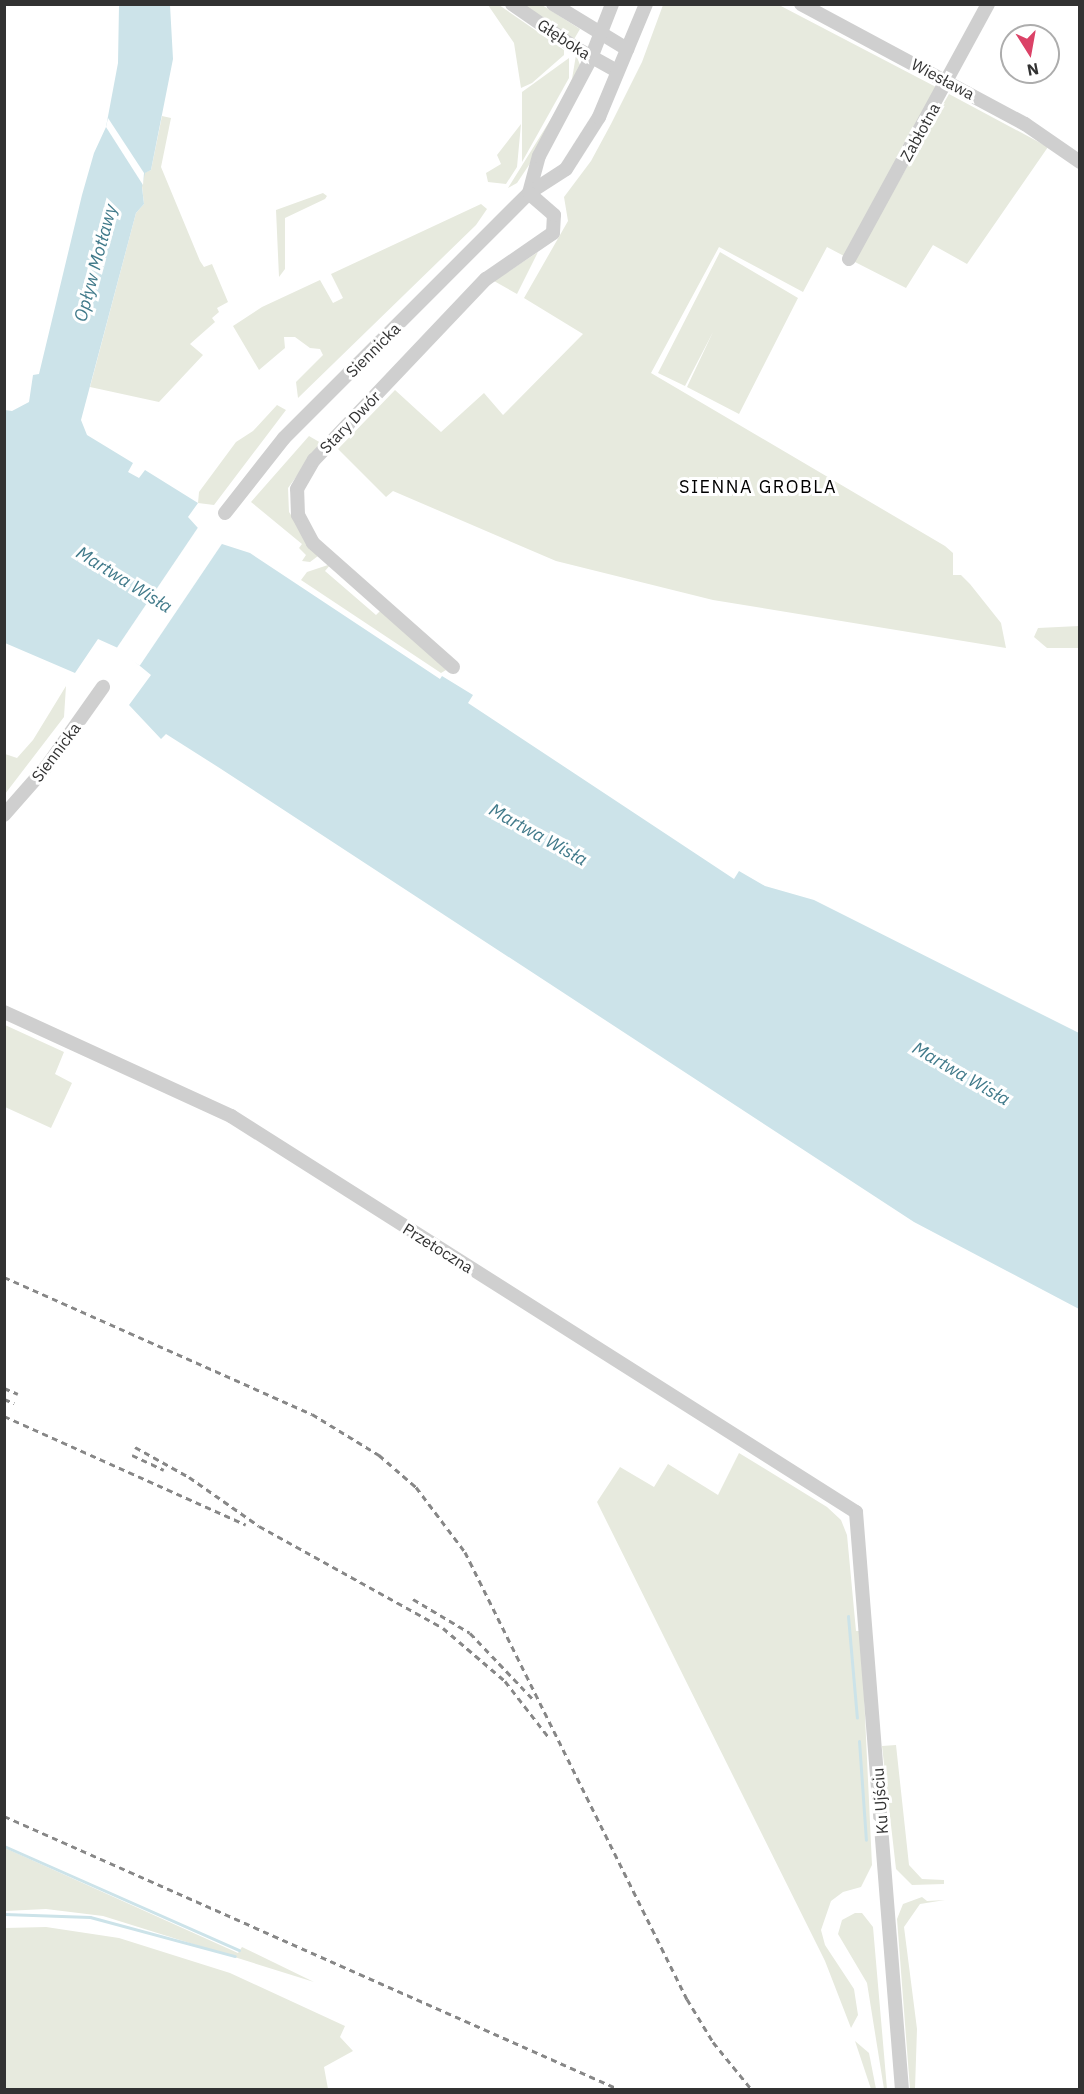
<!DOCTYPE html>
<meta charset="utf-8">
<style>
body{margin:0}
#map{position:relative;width:1084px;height:2094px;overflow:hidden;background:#fff;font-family:"IBM Plex Sans",sans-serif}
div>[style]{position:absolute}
.green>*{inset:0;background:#e7eade}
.water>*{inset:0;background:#cce3e9}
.pier>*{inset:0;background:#fff;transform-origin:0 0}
.stream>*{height:3px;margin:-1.5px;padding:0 1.5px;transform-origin:1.5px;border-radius:1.5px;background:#cce3e9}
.minor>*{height:14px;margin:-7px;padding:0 7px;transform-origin:7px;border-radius:7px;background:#cfcfcf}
.rail>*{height:3px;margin-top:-1.5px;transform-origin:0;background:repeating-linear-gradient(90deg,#878787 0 6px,transparent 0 10.5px)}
span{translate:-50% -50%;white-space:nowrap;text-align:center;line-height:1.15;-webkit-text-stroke:6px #fff;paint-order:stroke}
.street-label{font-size:16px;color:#323232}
.water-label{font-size:18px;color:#417a8a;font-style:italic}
.neighbourhood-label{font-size:18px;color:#000;letter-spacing:1.5px}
.frame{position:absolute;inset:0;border:6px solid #323232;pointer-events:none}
.north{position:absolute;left:1000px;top:24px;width:60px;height:60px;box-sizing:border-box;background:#fff;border:2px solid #adadad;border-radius:50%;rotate:169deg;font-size:16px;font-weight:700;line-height:24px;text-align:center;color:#323232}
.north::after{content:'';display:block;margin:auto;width:21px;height:27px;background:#db4267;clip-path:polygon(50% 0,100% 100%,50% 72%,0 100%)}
</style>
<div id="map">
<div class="green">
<i style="clip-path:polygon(488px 5px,499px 5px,564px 50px,564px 55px,532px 83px,521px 88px,514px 43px)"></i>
<i style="clip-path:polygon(520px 5px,542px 5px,580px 29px,573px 41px)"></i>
<i style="clip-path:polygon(663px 5px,779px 5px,936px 87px,844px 256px,827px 247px,803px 292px,719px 247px,651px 373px,945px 546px,953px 553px,953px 575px,961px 575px,970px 584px,1001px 623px,1006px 648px,713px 600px,556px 561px,393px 491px,386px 497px,338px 449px,395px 390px,441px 432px,484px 393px,503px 415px,583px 334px,524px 298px,568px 221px,564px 197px,591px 161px,611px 124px,642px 62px)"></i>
<i style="clip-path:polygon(576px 55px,581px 67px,541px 147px,517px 183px,508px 188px,559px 106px,572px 79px)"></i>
<i style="clip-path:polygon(569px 58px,569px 78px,522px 162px,522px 92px)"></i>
<i style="clip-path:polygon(949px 94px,1048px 147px,967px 264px,933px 245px,906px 288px,853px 261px)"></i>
<i style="clip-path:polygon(162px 116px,171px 118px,161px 167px,200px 261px,204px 267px,212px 264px,228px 302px,217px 308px,219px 312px,212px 318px,215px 322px,190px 344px,203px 355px,159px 402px,90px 387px,136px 213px,144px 204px,142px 186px,144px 173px,151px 170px)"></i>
<i style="clip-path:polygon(521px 124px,517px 167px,506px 184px,488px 182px,486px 173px,501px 164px,497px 155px)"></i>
<i style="clip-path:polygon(323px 193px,327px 196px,325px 199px,285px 218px,285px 269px,279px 277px,276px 210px)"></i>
<i style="clip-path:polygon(481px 204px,487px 209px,476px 225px,298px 398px,296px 382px,323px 355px,320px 349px,310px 348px,295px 337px,284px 337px,285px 348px,259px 370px,233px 326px,262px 307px,320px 280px,333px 303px,343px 298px,331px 274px)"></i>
<i style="clip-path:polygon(538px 252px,517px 294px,494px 281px)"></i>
<i style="clip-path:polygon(720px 252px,798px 298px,739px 414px,687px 387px,713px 332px,685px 386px,658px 373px)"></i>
<i style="clip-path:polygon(277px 405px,286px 410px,214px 505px,198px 503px,199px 492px,236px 442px,253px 431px)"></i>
<i style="clip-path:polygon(309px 436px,321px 443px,288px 488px,289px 512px,318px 556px,310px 562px,302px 561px,306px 555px,299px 548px,302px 544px,251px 502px)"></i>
<i style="clip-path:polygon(331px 564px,325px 571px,376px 615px,382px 609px,446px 670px,441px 673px,301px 580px,307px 572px)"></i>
<i style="clip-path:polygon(1079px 626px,1079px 648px,1047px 648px,1034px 637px,1038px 628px)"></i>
<i style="clip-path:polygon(66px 686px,64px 717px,5px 794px,5px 754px,17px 758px,33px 740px)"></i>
<i style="clip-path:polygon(5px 1025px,64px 1052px,55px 1074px,72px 1083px,51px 1128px,5px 1107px)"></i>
<i style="clip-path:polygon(739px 1453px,827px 1507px,841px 1520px,847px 1535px,856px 1631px,861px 1631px,872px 1865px,861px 1887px,843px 1892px,831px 1901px,821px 1930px,825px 1945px,854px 1989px,858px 2015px,851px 2028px,825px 1961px,597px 1502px,620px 1467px,654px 1487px,668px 1464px,718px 1495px)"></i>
<i style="clip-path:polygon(896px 1745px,909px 1865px,922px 1879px,944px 1880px,944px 1884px,912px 1885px,896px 1869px,882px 1746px)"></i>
<i style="clip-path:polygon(5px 1848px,238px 1953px,242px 1947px,314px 1982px,103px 1916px,46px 1909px,5px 1911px)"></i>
<i style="clip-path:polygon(922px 1897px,927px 1901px,945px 1900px,920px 1904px,904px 1927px,917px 2029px,915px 2089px,910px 2089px,897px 1919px,903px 1904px)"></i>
<i style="clip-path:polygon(855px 1913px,862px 1913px,873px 1927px,887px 2089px,884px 2089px,867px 1983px,838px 1934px,842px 1920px)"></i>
<i style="clip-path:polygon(46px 1927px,119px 1938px,230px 1973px,345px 2026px,340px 2037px,353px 2051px,324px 2067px,328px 2089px,5px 2089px,5px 1928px)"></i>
<i style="clip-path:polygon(855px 2041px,869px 2053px,876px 2089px,871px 2089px)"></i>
</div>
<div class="water">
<i style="clip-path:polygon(119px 5px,170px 5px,173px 59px,151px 170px,145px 173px,142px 187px,144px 204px,136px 213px,81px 420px,87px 435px,133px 463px,128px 472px,139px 478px,145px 470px,198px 503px,188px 517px,198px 528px,222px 544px,250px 553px,440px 679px,442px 676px,473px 695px,468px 703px,734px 879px,739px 871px,765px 886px,814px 900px,1079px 1033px,1079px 1309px,914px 1222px,218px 767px,166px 734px,161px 739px,129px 705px,151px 675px,118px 648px,98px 639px,75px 673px,5px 643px,5px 410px,12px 411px,29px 402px,33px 375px,39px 374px,82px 195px,94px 153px,106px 127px,118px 63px)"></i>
</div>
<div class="pier">
<i style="clip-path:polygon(108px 118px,144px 173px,143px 185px,106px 127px)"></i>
<i style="left:199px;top:526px;width:29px;height:149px;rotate:34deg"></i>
</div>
<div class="stream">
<i style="left:848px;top:1616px;width:102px;rotate:85deg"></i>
<i style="left:859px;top:1741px;width:99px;rotate:86deg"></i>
<i style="left:4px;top:1846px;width:257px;rotate:23.9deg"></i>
<i style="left:4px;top:1914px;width:86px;rotate:2deg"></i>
<i style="left:90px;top:1917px;width:150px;rotate:15.1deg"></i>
</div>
<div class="minor">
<i style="left:512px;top:4px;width:75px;rotate:34.7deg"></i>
<i style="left:574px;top:47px;width:49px;rotate:29.2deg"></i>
<i style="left:553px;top:4px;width:87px;rotate:31.3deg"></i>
<i style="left:801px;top:4px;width:254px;rotate:28.2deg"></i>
<i style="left:1025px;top:124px;width:67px;rotate:34.6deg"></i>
<i style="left:529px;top:193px;width:38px;rotate:-75deg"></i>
<i style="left:539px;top:156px;width:111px;rotate:-62deg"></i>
<i style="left:591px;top:58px;width:58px;rotate:-68.7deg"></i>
<i style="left:849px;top:259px;width:290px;rotate:-61.4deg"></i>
<i style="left:225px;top:513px;width:95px;rotate:-51.8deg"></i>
<i style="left:284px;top:438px;width:346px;rotate:-45deg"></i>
<i style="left:529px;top:193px;width:44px;rotate:-33deg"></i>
<i style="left:566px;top:169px;width:62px;rotate:-57.6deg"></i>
<i style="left:599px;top:117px;width:122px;rotate:-67.4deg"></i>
<i style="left:453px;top:667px;width:187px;rotate:-138.5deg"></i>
<i style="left:313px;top:543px;width:32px;rotate:-118deg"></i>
<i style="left:298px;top:515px;width:26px;rotate:-92deg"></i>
<i style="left:297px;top:489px;width:34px;rotate:-60deg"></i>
<i style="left:314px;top:460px;width:250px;rotate:-46.5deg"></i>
<i style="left:486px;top:279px;width:81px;rotate:-34.5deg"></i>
<i style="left:553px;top:233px;width:18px;rotate:-87deg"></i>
<i style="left:554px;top:215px;width:33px;rotate:-139deg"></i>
<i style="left:4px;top:815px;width:65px;rotate:-48.7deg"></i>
<i style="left:47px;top:766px;width:97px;rotate:-54.7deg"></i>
<i style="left:4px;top:1012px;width:250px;rotate:24.6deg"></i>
<i style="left:231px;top:1116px;width:740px;rotate:32.36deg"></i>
<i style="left:856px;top:1512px;width:580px;rotate:85.45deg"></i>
</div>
<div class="rail">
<i style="left:4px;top:1277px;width:337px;rotate:24deg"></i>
<i style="left:312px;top:1414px;width:79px;rotate:31.5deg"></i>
<i style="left:379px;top:1455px;width:49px;rotate:40.9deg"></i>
<i style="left:416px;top:1487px;width:81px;rotate:53deg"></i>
<i style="left:465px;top:1552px;width:499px;rotate:63.6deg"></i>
<i style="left:687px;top:1999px;width:50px;rotate:58.8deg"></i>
<i style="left:713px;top:2042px;width:62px;rotate:50.9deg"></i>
<i style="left:4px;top:1388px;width:15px;rotate:23deg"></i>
<i style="left:4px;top:1399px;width:11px;rotate:22deg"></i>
<i style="left:4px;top:1416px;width:265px;rotate:24.2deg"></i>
<i style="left:135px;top:1447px;width:62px;rotate:29.1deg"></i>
<i style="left:189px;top:1477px;width:85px;rotate:35deg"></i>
<i style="left:259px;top:1526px;width:210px;rotate:29deg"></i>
<i style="left:443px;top:1628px;width:82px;rotate:40.5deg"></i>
<i style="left:505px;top:1681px;width:73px;rotate:52.2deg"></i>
<i style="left:132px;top:1455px;width:35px;rotate:25deg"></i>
<i style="left:413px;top:1599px;width:66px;rotate:30.8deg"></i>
<i style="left:470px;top:1633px;width:90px;rotate:46.4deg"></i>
<i style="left:4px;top:1816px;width:675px;rotate:23.95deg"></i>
</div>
<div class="street-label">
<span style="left:564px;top:39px;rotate:33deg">Głęboka</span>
<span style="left:943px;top:79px;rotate:28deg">Wiesława</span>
<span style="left:920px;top:132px;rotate:-61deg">Zabłotna</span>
<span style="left:373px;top:350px;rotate:-45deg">Siennicka</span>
<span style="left:350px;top:422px;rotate:-46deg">Stary Dwór</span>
<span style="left:56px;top:752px;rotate:-53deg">Siennicka</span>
<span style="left:438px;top:1248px;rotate:32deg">Przetoczna</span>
<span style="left:880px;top:1801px;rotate:-94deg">Ku Ujściu</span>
</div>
<div class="water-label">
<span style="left:96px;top:263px;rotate:-75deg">Opływ Motławy</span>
<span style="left:124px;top:580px;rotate:32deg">Martwa Wisła</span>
<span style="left:538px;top:835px;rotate:29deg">Martwa Wisła</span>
<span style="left:961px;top:1074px;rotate:30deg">Martwa Wisła</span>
</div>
<div class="neighbourhood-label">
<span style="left:758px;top:487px">SIENNA GROBLA</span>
</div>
<div class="frame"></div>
<div class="north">N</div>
</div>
